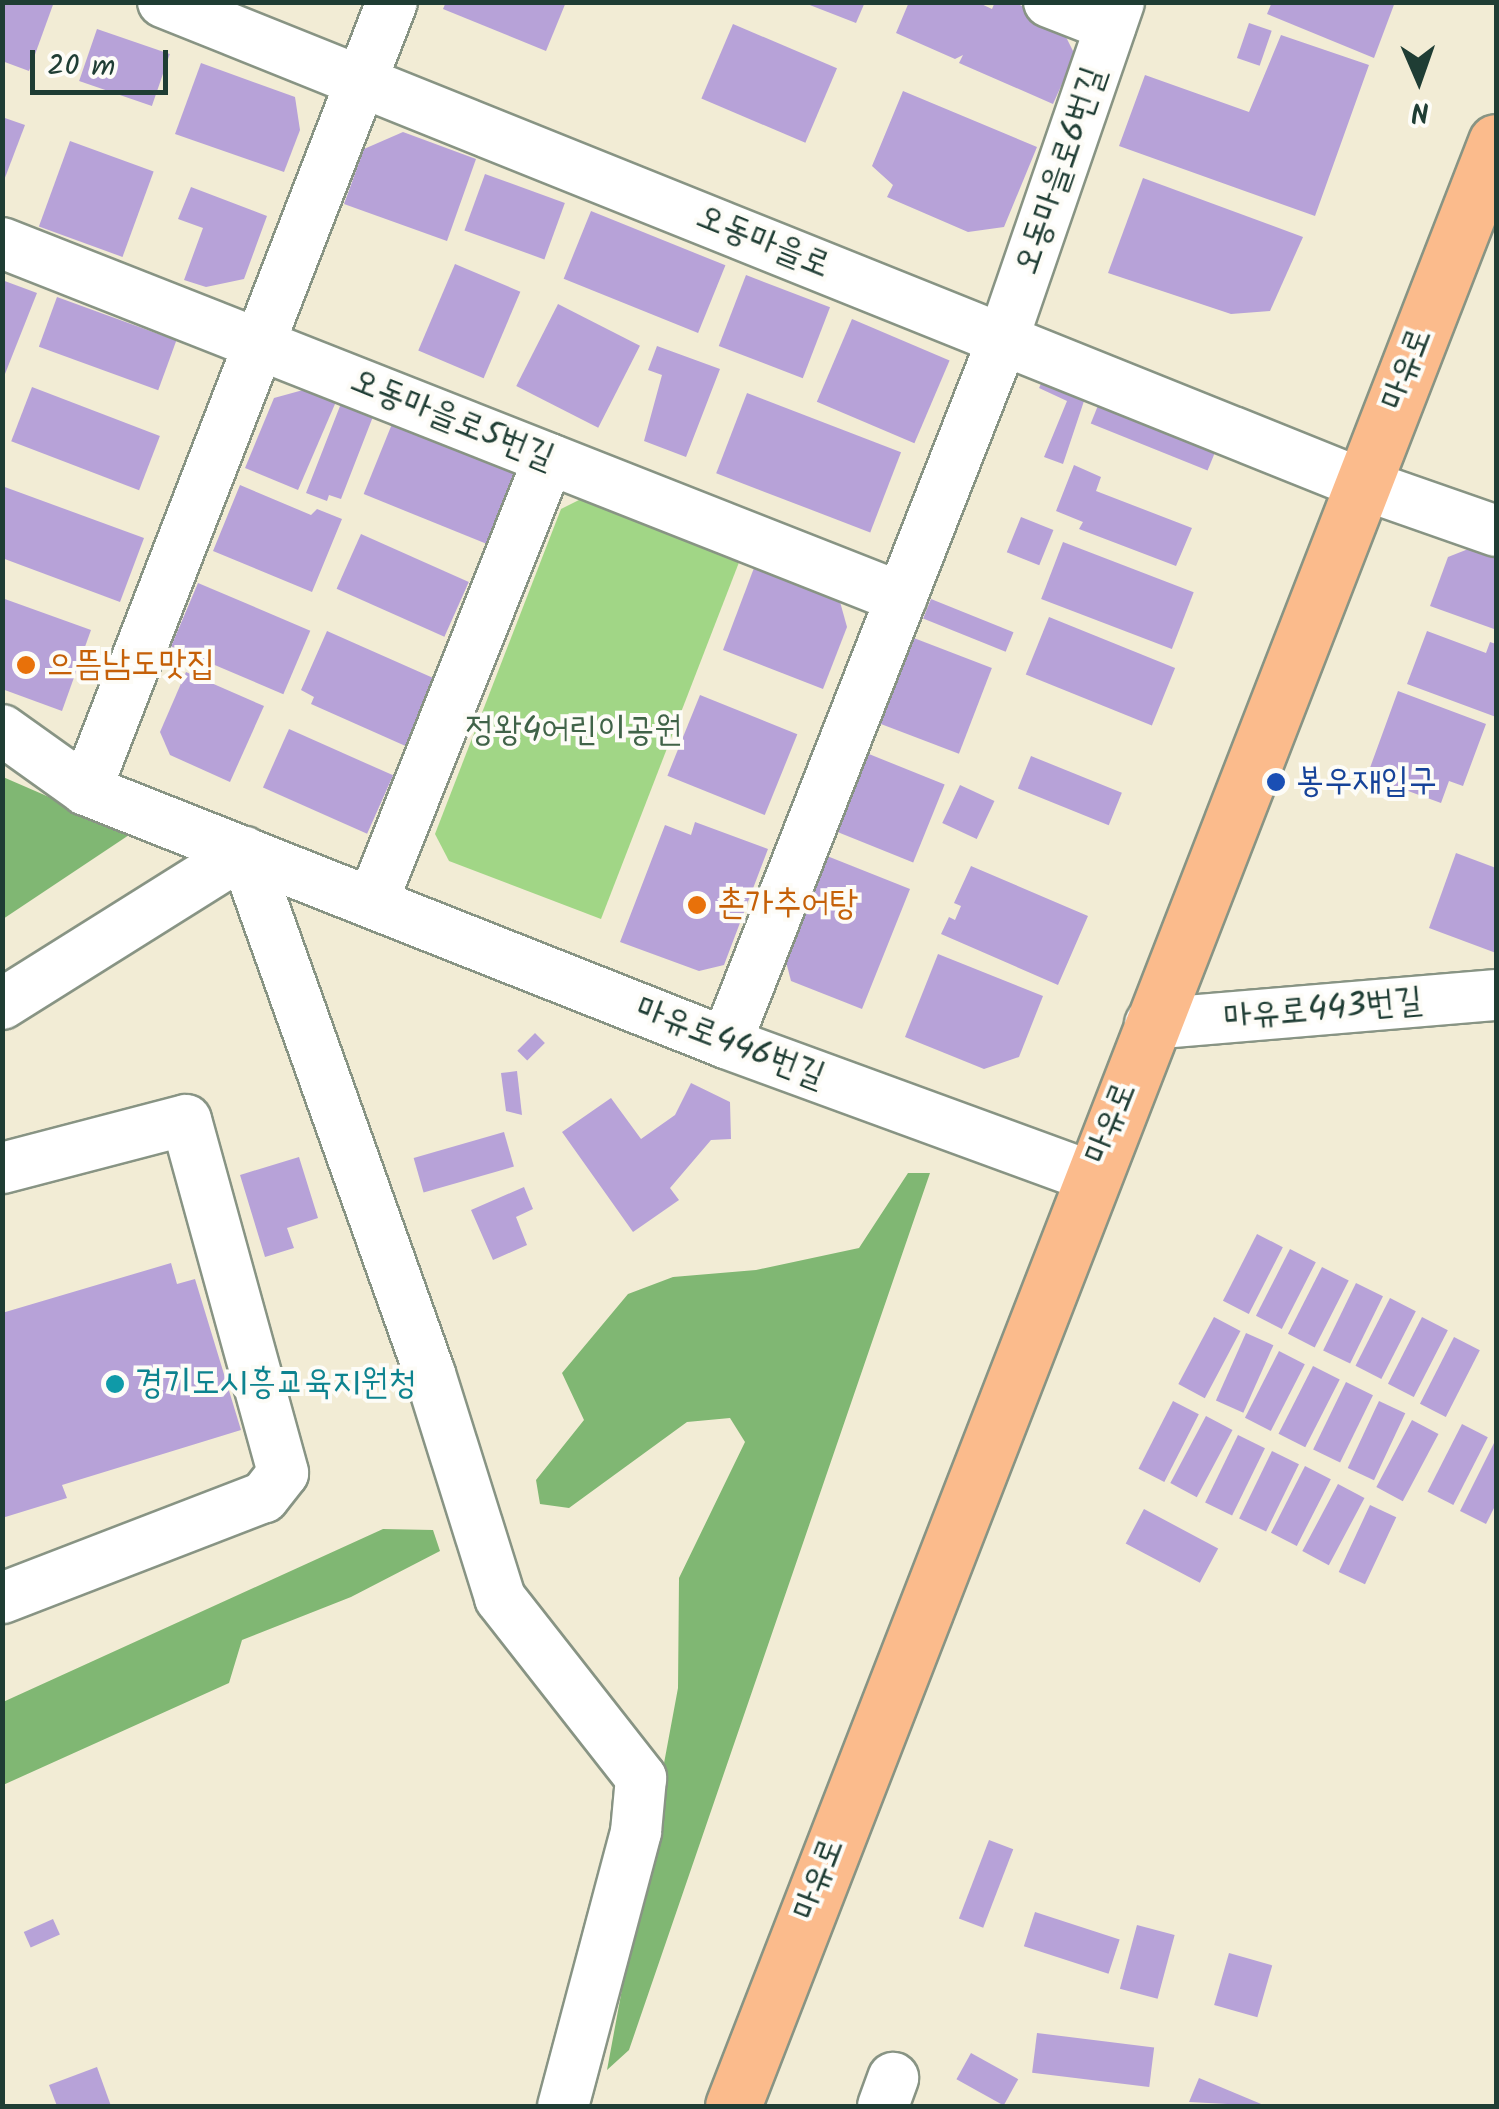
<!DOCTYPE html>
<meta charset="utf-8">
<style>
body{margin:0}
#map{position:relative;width:1499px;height:2109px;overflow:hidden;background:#f2ecd5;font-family:Kalam,"Poor Story",sans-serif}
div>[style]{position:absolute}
.green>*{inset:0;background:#a1d686}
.forest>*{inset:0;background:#80b773}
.building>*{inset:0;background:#b7a2d8;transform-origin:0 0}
.roads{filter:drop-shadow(2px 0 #889484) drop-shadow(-2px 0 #889484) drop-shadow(0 2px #889484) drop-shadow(0 -2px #889484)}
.minor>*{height:50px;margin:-25px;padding:0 25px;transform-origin:25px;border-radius:25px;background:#fff}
.major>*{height:55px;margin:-27.5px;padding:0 27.5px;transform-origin:27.5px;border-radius:27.5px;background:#fbbb8c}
.dots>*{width:28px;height:28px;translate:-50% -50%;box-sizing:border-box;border:5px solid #fdfcf7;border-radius:50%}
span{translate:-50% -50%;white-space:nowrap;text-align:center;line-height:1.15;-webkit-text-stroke:8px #fdfcf7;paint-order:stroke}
.street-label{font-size:35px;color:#1f3d34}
.food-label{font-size:35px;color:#c56008}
.left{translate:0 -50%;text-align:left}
.park-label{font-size:35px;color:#406348}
.transit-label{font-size:35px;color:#164399}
.culture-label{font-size:35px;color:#0d838f}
.frame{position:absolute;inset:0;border:5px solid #1f3d34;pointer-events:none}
.north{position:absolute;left:1369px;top:30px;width:100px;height:100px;-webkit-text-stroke:8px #fdfcf7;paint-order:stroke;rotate:178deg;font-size:28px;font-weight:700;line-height:40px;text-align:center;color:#1f3d34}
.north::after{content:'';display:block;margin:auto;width:35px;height:45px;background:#1f3d34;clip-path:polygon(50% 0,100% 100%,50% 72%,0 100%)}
.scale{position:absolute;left:30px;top:50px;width:138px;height:45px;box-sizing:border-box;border:5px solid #1f3d34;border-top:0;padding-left:12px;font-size:30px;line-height:35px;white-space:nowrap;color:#1f3d34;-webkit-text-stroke:8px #fdfcf7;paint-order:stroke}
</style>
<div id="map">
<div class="green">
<i style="clip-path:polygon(591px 494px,743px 552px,601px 919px,449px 861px,435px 834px,561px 509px)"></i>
</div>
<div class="forest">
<i style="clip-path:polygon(3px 777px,132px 833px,3px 919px)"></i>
<i style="clip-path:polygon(908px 1173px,930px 1173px,629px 2050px,607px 2070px,678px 1688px,679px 1578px,745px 1442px,730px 1418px,687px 1422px,569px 1508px,540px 1504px,536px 1480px,584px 1420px,562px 1373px,628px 1294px,673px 1277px,756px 1270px,859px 1248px)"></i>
<i style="clip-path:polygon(383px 1529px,433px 1530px,440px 1551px,351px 1597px,242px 1640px,229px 1683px,3px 1785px,3px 1702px)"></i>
</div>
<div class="building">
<i style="clip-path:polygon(2px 2px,54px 2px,29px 71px,2px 61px)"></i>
<i style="clip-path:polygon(446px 2px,566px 2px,546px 51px,443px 9px)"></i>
<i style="clip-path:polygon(802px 2px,865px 2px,856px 23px)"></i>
<i style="clip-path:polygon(909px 2px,977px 2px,992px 9px,995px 2px,1013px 2px,1059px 23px,1075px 55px,1053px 104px,959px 63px,963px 55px,955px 59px,896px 33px)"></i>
<i style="clip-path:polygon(1272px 2px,1395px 2px,1374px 58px,1267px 14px)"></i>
<i style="left:1249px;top:23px;width:24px;height:37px;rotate:19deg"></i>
<i style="left:733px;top:24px;width:113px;height:81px;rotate:23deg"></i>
<i style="left:97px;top:29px;width:77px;height:55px;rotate:19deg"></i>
<i style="clip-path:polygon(1281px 35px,1369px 65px,1315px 216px,1119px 146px,1145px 75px,1249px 112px)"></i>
<i style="clip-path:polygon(201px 63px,295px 97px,300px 130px,284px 172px,175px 134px)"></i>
<i style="clip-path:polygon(903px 91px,1037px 147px,1004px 227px,968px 232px,887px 197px,893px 185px,872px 166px)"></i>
<i style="clip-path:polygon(2px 117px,25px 125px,3px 183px,2px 183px)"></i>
<i style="clip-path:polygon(403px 132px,476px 159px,447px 241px,344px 204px,364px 149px)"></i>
<i style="left:70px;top:141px;width:89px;height:91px;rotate:20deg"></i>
<i style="left:485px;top:174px;width:85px;height:60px;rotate:20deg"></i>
<i style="clip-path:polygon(1143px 178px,1303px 237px,1270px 311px,1231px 314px,1108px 273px)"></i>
<i style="clip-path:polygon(191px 187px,267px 216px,244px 279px,206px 287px,184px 280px,203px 228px,178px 219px)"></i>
<i style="left:591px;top:211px;width:145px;height:73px;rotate:22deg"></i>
<i style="left:455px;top:264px;width:71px;height:94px;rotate:23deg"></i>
<i style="left:746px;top:275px;width:90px;height:76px;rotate:21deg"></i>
<i style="clip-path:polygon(2px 280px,37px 293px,3px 379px,2px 379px)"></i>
<i style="left:57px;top:297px;width:127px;height:53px;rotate:20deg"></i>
<i style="left:558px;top:304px;width:92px;height:92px;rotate:27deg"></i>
<i style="left:852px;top:319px;width:106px;height:90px;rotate:23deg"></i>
<i style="clip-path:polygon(657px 346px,720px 369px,686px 457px,644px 441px,662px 375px,648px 370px)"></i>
<i style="clip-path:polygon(1046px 373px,1087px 392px,1063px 464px,1044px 457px,1067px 401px,1039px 388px)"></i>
<i style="left:32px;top:387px;width:137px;height:58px;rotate:21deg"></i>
<i style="clip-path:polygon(314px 387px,338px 397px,298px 490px,245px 468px,274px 398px)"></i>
<i style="left:747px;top:393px;width:165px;height:86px;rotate:21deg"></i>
<i style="clip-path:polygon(342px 401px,374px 414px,341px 499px,329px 495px,327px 501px,306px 493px)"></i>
<i style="left:1099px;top:403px;width:126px;height:22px;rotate:22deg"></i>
<i style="left:394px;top:419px;width:133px;height:81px;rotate:22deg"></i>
<i style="clip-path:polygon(1074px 465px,1101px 477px,1096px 491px,1192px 528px,1176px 566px,1079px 529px,1083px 522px,1056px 511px)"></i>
<i style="clip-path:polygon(240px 485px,311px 515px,317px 509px,342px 519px,312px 592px,213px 551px)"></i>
<i style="clip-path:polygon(2px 486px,144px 538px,120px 602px,2px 558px)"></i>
<i style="left:1021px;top:517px;width:35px;height:38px;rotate:22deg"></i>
<i style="left:361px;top:534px;width:118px;height:60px;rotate:24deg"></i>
<i style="left:1063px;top:542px;width:140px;height:61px;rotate:21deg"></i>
<i style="clip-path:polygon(1481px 544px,1496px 550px,1494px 629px,1430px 606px,1448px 557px)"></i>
<i style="clip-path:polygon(757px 560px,837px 591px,847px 627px,823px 689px,723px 650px)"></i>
<i style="left:198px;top:583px;width:122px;height:69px;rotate:23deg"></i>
<i style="clip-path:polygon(2px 598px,91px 630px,62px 711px,2px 689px)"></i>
<i style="left:931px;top:599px;width:89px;height:21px;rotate:22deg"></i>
<i style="left:1049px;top:617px;width:136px;height:62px;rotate:22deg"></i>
<i style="clip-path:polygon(327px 631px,440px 681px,410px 748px,311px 704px,314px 697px,301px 690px)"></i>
<i style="clip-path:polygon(1427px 631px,1486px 653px,1490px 642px,1496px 644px,1496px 717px,1407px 684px)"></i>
<i style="left:906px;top:635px;width:92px;height:92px;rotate:21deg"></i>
<i style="clip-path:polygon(186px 672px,264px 706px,230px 782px,170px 755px,160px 732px)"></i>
<i style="clip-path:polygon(1398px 691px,1486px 724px,1463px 786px,1449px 781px,1441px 803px,1367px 776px)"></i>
<i style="left:700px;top:695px;width:105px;height:87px;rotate:22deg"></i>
<i style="left:289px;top:729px;width:114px;height:64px;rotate:24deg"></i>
<i style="left:864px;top:752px;width:87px;height:84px;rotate:22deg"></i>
<i style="left:1031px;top:756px;width:98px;height:35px;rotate:22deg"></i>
<i style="left:960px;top:785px;width:38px;height:42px;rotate:25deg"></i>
<i style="clip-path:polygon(695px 822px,768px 849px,724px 965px,699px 971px,620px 942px,665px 825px,691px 835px)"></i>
<i style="clip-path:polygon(1456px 853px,1496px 868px,1496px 953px,1429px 928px)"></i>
<i style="clip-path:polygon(822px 854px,910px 889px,862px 1009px,791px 981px,783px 950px)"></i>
<i style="clip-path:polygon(971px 866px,1088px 916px,1058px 985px,941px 934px,949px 917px,955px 920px,961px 906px,954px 903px)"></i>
<i style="clip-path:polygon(938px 954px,1043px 996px,1019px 1057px,984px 1069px,905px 1037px)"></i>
<i style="left:535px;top:1033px;width:14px;height:25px;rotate:45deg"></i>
<i style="clip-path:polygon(517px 1071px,522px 1115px,506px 1111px,501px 1073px)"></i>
<i style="clip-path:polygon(691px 1083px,730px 1102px,731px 1139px,711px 1140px,670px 1188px,679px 1200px,633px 1232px,562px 1132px,611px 1098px,641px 1139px,675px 1115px)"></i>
<i style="left:504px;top:1132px;width:36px;height:94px;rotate:74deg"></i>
<i style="clip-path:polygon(299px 1157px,318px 1218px,287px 1228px,294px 1248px,265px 1257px,240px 1175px)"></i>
<i style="clip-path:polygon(524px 1187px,533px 1209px,516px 1217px,527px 1245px,493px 1260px,471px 1210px)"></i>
<i style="left:1257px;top:1234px;width:29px;height:75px;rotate:27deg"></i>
<i style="left:1290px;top:1249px;width:29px;height:75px;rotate:27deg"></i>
<i style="clip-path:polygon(171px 1263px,177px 1284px,195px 1279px,241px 1430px,62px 1485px,67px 1498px,2px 1518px,2px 1313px)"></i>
<i style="left:1322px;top:1267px;width:30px;height:75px;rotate:27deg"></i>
<i style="left:1356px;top:1283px;width:30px;height:75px;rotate:26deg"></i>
<i style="left:1390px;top:1298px;width:29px;height:76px;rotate:27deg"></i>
<i style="left:1214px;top:1317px;width:30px;height:76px;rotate:28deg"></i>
<i style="left:1422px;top:1317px;width:29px;height:75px;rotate:27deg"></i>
<i style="left:1246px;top:1333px;width:30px;height:74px;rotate:24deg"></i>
<i style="left:1454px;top:1337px;width:29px;height:75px;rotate:27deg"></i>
<i style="left:1279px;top:1351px;width:29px;height:75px;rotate:27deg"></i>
<i style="left:1313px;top:1366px;width:30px;height:76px;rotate:27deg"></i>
<i style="left:1346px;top:1382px;width:30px;height:75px;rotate:26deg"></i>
<i style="left:1173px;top:1401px;width:29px;height:76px;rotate:27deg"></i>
<i style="left:1379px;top:1401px;width:29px;height:74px;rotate:25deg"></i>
<i style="left:1206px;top:1416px;width:30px;height:76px;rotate:28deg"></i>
<i style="left:1412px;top:1420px;width:30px;height:76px;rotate:28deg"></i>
<i style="left:1462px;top:1424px;width:29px;height:76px;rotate:27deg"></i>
<i style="left:1238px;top:1435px;width:30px;height:75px;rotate:26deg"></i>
<i style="clip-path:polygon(1496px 1439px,1496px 1504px,1486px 1524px,1460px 1511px)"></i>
<i style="left:1272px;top:1451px;width:30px;height:75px;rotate:26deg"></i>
<i style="left:1305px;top:1466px;width:29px;height:75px;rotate:27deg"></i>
<i style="left:1338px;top:1484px;width:30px;height:76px;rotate:28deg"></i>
<i style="left:1370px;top:1505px;width:29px;height:74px;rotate:25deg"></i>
<i style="left:1144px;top:1509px;width:84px;height:39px;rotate:28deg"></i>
<i style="left:989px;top:1840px;width:26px;height:84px;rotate:21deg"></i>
<i style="left:1035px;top:1912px;width:89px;height:36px;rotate:18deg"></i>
<i style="left:53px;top:1919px;width:17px;height:32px;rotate:66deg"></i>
<i style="left:1137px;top:1925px;width:39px;height:66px;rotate:15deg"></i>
<i style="left:1229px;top:1953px;width:45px;height:54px;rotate:16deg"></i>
<i style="left:1037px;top:2033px;width:118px;height:40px;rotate:7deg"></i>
<i style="left:971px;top:2053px;width:54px;height:30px;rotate:29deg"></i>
<i style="clip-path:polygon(97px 2067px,111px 2106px,57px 2106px,49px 2085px)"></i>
<i style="clip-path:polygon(1199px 2078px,1266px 2106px,1189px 2102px)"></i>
</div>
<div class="roads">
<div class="minor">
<i style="left:163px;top:2px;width:1292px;rotate:21.9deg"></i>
<i style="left:1362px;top:484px;width:142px;rotate:19.3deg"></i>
<i style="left:1049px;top:2px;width:66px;rotate:21.2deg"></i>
<i style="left:2px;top:243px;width:967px;rotate:21.53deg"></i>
<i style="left:2px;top:730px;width:103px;rotate:35.5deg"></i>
<i style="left:86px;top:790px;width:688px;rotate:21.57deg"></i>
<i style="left:726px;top:1043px;width:388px;rotate:20.1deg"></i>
<i style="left:86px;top:790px;width:845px;rotate:-68.78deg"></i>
<i style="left:372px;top:903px;width:478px;rotate:-68.3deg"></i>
<i style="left:2px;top:1004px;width:286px;rotate:-32.1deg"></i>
<i style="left:244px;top:852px;width:554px;rotate:70.39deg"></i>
<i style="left:430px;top:1374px;width:235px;rotate:72.6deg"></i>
<i style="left:500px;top:1598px;width:229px;rotate:51.9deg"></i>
<i style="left:641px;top:1778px;width:54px;rotate:95.3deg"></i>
<i style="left:636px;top:1832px;width:284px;rotate:104.9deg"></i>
<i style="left:1150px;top:1024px;width:347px;rotate:-4.8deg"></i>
<i style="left:726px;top:1043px;width:757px;rotate:-68.52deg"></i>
<i style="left:1003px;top:339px;width:356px;rotate:-71deg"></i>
<i style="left:2px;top:1168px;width:190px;rotate:-14.6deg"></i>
<i style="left:186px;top:1120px;width:366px;rotate:74.6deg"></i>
<i style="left:283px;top:1473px;width:31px;rotate:128deg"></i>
<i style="left:264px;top:1497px;width:281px;rotate:158.9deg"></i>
<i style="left:883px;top:2106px;width:30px;rotate:-70deg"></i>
</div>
<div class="major">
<i style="left:733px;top:2106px;width:2107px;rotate:-68.77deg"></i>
</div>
</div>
<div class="dots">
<i style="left:26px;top:665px;background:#e8710a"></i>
<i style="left:1276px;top:782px;background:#1a4fb4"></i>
<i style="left:697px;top:905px;background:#e8710a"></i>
<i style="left:115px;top:1384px;background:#0f9aa8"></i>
</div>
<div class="street-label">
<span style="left:1061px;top:171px;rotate:-71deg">오동마을로6번길</span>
<span style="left:763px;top:242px;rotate:22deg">오동마을로</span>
<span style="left:1407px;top:369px;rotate:-69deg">마유로</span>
<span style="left:452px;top:420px;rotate:22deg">오동마을로5번길</span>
<span style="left:1323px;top:1010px;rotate:-5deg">마유로443번길</span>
<span style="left:730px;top:1043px;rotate:21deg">마유로446번길</span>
<span style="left:1111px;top:1123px;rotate:-68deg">마유로</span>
<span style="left:819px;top:1879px;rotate:-69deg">마유로</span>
</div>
<div class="food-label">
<span class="left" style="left:46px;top:665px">으뜸남도맛집</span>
<span class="left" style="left:717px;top:905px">촌가추어탕</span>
</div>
<div class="park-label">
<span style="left:574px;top:731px">정왕4어린이공원</span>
</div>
<div class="transit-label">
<span class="left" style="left:1296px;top:782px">봉우재입구</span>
</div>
<div class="culture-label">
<span class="left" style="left:135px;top:1384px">경기도시흥교육지원청</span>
</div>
<div class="frame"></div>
<div class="north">N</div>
<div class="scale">20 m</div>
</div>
